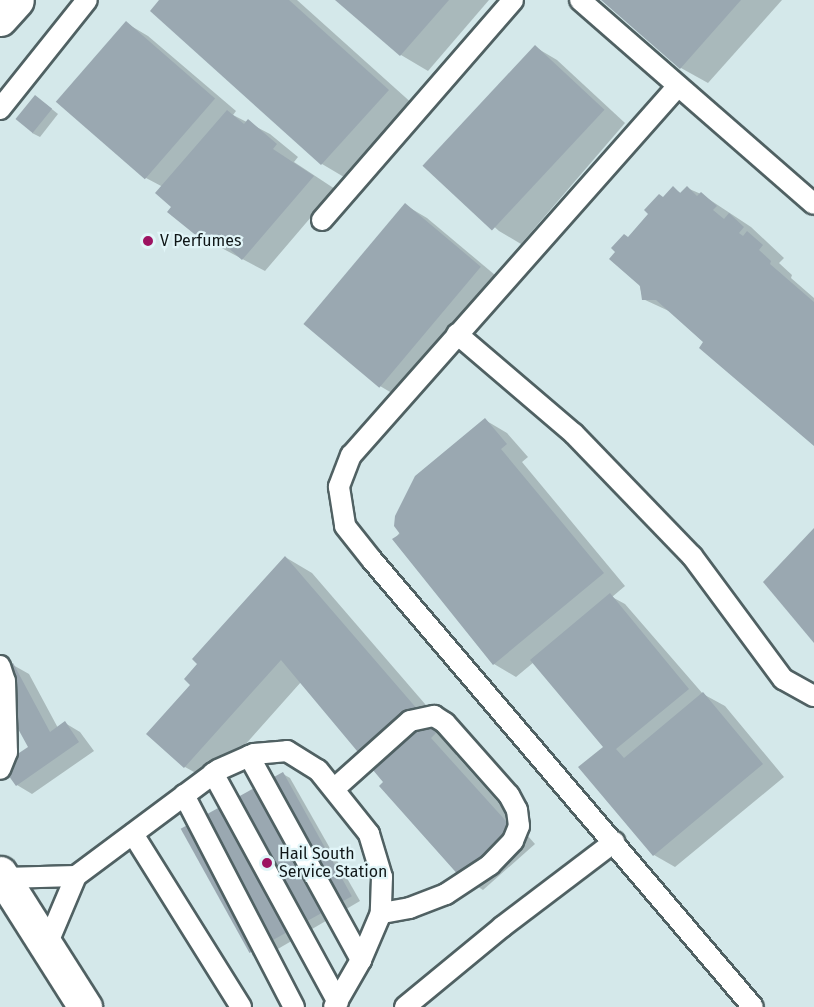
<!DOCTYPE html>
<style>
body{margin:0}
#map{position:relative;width:814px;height:1007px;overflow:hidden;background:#d4e8ea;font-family:"Fira Sans",sans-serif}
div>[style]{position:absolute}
.shadow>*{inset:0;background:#0003}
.building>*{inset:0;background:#9aa8b1;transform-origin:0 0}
.roads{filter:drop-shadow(2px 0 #506163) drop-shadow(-2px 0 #506163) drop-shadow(0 2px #506163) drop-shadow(0 -2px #506163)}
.service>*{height:20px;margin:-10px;padding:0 10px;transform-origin:10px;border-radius:10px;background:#fff}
.tertiary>*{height:33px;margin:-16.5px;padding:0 16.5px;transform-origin:16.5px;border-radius:16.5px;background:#fff}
.dots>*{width:16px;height:16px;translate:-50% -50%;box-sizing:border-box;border:3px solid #e1f5f8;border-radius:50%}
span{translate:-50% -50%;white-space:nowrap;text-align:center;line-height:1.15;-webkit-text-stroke:4.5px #e1f5f8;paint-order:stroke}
.poi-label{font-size:16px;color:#0f1617}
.left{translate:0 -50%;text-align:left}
</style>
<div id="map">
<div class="shadow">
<i style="clip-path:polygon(161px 0,297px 0,415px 106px,349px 180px,322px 164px)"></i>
<i style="clip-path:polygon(337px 0,489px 0,428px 71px,401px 55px)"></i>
<i style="clip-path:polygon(604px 0,782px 0,708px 83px,681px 68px)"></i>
<i style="clip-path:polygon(126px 23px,148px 36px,236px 111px,233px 115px,270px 134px,298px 157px,294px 162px,335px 189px,265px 271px,199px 236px,169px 212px,173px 207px,163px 187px,146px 178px)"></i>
<i style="clip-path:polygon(535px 47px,557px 60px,625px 123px,521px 244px,499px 231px,429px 169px)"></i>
<i style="clip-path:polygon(43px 102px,58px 114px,40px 137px,32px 133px)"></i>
<i style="clip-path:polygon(673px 188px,682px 194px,687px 188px,701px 194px,751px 227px,784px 258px,779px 263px,792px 275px,791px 278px,814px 298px,814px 444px,671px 312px,643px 299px,628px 239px)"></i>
<i style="clip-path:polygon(405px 205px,427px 218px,501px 280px,402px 399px,380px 386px,306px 324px)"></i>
<i style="clip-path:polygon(485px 420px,507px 433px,528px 457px,522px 462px,625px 586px,612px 597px,625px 604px,703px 694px,725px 706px,784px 777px,675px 867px,654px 855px,609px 752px,534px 662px,516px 677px,494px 664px,394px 540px)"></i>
<i style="clip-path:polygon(285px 557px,312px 573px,463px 748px,456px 755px,535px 844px,483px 890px,462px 877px,301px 682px,212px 782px,185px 767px,192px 685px)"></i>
<i style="clip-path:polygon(13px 665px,29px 674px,58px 728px,65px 723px,80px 732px,94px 751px,32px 794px,17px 785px,30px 748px)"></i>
<i style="clip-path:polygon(283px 774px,290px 778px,360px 901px,259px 960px,252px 955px)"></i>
</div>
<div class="building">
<i style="clip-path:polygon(159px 0,289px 0,389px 90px,321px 165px,150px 11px)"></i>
<i style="clip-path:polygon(335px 0,449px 0,400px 56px)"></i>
<i style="clip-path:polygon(601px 0,741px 0,680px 69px)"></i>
<i style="left:126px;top:21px;width:118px;height:107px;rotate:41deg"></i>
<i style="left:535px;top:45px;width:95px;height:165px;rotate:43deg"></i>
<i style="left:35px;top:95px;width:22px;height:31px;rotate:39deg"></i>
<i style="clip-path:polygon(227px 110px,244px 124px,248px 119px,277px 144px,273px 149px,314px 176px,242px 260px,224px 244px,220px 248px,201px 233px,198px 237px,167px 212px,171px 207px,155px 193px)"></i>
<i style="clip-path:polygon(673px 186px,680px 193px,687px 186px,697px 196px,701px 192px,717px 206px,713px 210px,724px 219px,729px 213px,744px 227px,739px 233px,743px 236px,747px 231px,763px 245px,759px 250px,771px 261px,770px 264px,814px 302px,814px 446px,699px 348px,703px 342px,656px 300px,642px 300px,640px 286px,609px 259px,615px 252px,611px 248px,624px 234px,628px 237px,648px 214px,644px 210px,659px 194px,663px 197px)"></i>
<i style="left:405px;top:203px;width:99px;height:158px;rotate:40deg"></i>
<i style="clip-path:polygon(485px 418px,507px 444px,501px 449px,604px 573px,493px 665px,392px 539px,400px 534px,394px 526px,395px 516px,415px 476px)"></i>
<i style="clip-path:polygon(814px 528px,814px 643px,763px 582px)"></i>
<i style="clip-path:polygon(285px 556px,437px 732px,431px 738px,514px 830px,461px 878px,379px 786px,383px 782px,281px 660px,184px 768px,146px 734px,190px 685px,184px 679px,197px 664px,192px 659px)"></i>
<i style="clip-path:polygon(610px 593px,689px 689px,616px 749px,624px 758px,703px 692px,763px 764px,653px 856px,578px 767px,603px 747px,530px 660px)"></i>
<i style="clip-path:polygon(13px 663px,50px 732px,65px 721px,79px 742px,16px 786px,1px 765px,28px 747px,0 696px,0 671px)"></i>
<i style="left:283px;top:772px;width:142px;height:117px;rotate:61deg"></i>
</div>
<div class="roads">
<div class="service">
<i style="left:580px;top:0;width:310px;rotate:41.1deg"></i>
<i style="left:678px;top:86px;width:493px;rotate:131.5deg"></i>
<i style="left:351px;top:455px;width:34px;rotate:111deg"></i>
<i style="left:339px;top:487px;width:39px;rotate:81deg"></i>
<i style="left:345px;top:526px;width:43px;rotate:51.5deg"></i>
<i style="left:372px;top:560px;width:587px;rotate:49.56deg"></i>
<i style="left:0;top:109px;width:139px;rotate:-51.4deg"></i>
<i style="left:322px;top:220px;width:291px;rotate:-49deg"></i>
<i style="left:457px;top:334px;width:154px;rotate:40.5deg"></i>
<i style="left:574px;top:434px;width:170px;rotate:46deg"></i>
<i style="left:692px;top:556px;width:153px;rotate:53.5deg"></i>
<i style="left:783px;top:679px;width:35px;rotate:29deg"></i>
<i style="left:0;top:666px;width:16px;rotate:72deg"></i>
<i style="left:5px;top:681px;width:71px;rotate:88.4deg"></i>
<i style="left:7px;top:752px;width:18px;rotate:112deg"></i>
<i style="left:249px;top:756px;width:233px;rotate:61.2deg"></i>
<i style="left:213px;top:773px;width:261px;rotate:61.4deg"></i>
<i style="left:334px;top:789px;width:102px;rotate:-41.8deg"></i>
<i style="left:410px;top:721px;width:25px;rotate:-12deg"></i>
<i style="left:434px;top:716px;width:13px;rotate:32deg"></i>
<i style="left:445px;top:723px;width:96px;rotate:48.4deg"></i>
<i style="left:509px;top:795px;width:17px;rotate:62deg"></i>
<i style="left:517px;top:810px;width:16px;rotate:83deg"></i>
<i style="left:519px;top:826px;width:16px;rotate:112deg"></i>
<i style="left:513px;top:841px;width:33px;rotate:134deg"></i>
<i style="left:490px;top:865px;width:53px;rotate:146.6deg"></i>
<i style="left:446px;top:894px;width:39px;rotate:159deg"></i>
<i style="left:410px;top:908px;width:29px;rotate:170deg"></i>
<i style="left:184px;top:795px;width:239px;rotate:62.6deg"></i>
<i style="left:133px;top:834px;width:204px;rotate:58deg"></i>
<i style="left:4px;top:878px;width:72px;rotate:-1.6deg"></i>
<i style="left:46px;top:947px;width:77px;rotate:-67.1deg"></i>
<i style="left:76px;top:876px;width:177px;rotate:-36.7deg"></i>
<i style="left:218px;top:770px;width:39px;rotate:-24deg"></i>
<i style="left:254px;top:754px;width:33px;rotate:-5deg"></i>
<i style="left:287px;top:751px;width:36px;rotate:32deg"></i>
<i style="left:318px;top:770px;width:82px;rotate:51.4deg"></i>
<i style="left:369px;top:834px;width:45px;rotate:73.2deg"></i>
<i style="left:382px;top:877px;width:36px;rotate:92deg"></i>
<i style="left:381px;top:913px;width:51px;rotate:113.1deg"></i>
<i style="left:361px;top:960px;width:54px;rotate:119.9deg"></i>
<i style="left:405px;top:1007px;width:126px;rotate:-39.5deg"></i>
<i style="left:502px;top:927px;width:141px;rotate:-37.2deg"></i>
</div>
<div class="tertiary">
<i style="left:0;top:19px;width:25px;rotate:-48deg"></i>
<i style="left:0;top:873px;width:159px;rotate:57.6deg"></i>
</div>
</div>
<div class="dots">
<i style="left:148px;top:241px;background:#9d1361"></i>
<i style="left:267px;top:863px;background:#9d1361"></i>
</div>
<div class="poi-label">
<span class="left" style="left:160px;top:241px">V Perfumes</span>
<span class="left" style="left:279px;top:863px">Hail South<br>Service Station</span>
</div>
</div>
